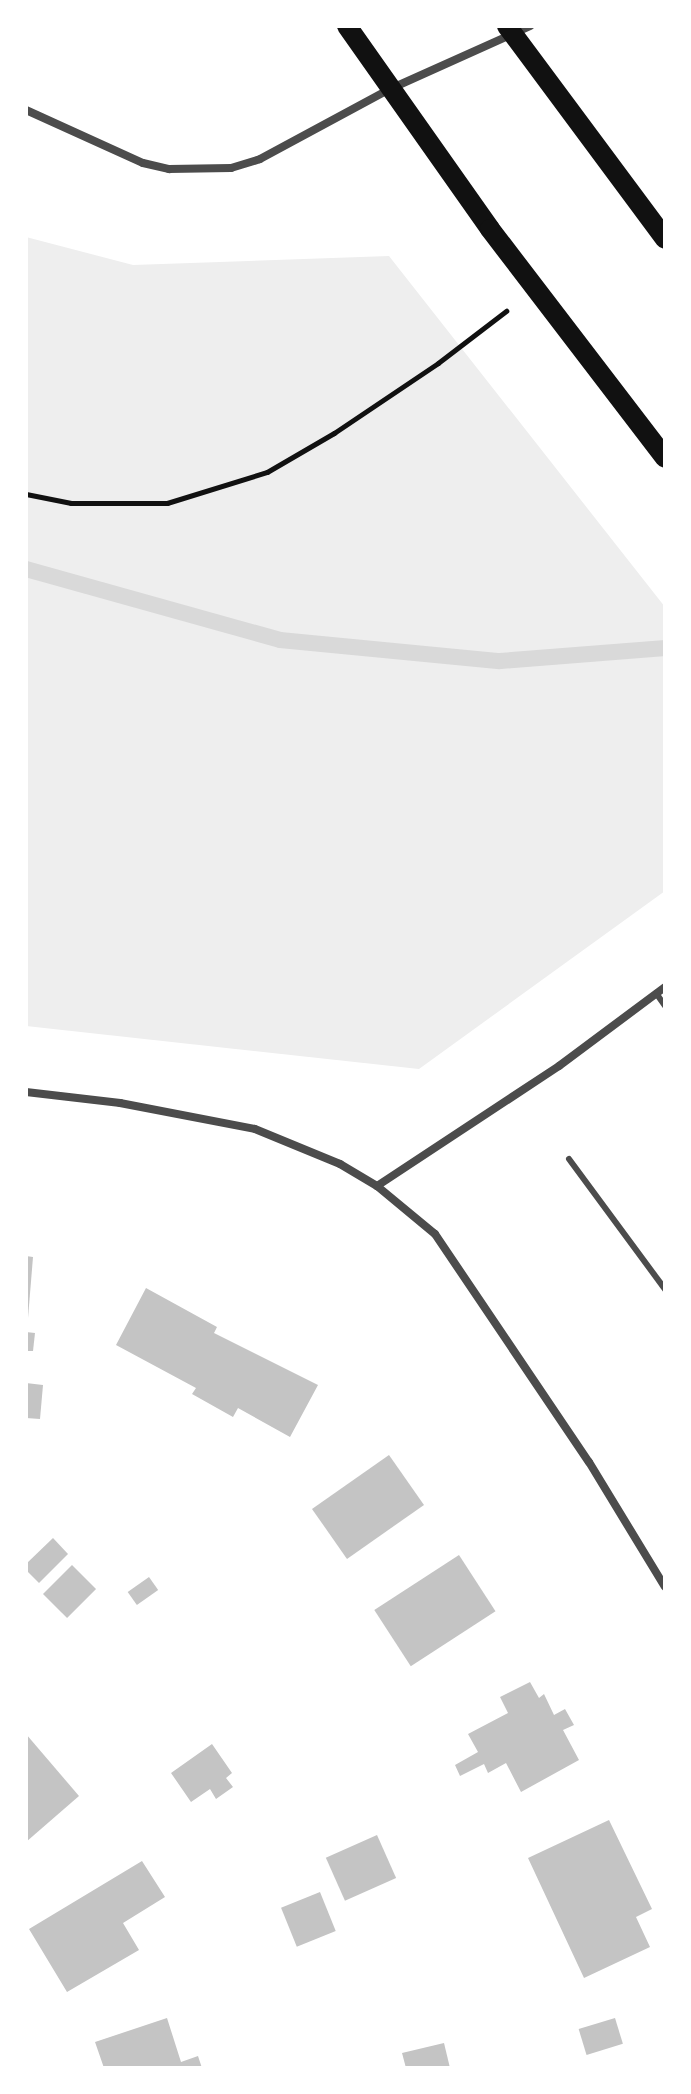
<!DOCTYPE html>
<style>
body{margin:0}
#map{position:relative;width:691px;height:2094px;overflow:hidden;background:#fff;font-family:Montserrat,sans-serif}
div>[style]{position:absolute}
.green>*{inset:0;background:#eee}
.stream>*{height:16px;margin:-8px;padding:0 8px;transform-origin:8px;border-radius:8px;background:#d9d9d9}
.building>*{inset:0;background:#c4c4c4;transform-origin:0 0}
.path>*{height:5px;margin:-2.5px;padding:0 2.5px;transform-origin:2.5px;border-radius:2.5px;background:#111}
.service>*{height:6px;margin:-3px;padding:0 3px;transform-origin:3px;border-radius:3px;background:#4c4c4c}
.minor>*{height:8px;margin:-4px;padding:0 4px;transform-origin:4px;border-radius:4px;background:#4c4c4c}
.primary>*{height:20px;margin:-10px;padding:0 10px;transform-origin:10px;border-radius:10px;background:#111}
span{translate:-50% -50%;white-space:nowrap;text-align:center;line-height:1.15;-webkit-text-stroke:7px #fff;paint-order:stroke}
.frame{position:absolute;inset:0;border:28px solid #fff;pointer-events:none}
</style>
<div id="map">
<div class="green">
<i style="clip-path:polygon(26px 237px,133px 265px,389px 256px,665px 607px,665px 891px,419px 1069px,26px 1026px)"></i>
</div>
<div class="stream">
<i style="left:26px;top:569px;width:264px;rotate:15.6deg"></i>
<i style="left:280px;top:640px;width:221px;rotate:5.5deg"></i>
<i style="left:500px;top:661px;width:166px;rotate:-4.5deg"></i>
</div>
<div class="building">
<i style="clip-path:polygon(26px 1256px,33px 1257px,28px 1318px,26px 1317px)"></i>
<i style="clip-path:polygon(146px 1288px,217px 1327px,214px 1333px,318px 1385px,290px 1437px,238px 1408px,233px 1417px,192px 1394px,196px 1388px,116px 1345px)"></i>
<i style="clip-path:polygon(26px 1332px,35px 1333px,33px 1351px,26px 1351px)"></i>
<i style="clip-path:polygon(26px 1383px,43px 1385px,40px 1419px,26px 1418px)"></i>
<i style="left:389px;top:1455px;width:61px;height:94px;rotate:55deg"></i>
<i style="clip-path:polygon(53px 1538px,68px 1554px,39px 1583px,26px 1570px,26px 1564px)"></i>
<i style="left:459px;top:1555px;width:67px;height:101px;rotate:57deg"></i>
<i style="left:72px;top:1565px;width:34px;height:41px;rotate:45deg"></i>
<i style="left:149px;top:1577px;width:16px;height:26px;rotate:55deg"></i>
<i style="clip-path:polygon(530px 1682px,539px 1698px,544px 1694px,554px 1715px,565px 1709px,574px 1725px,563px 1730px,579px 1760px,521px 1792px,506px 1763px,488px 1773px,484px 1764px,460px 1776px,455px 1765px,478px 1752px,468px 1734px,508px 1713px,500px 1697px)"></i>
<i style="clip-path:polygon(26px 1734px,79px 1796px,26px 1842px)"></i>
<i style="clip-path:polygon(212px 1744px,232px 1773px,226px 1778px,233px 1787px,216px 1799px,210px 1789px,191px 1802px,171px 1773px)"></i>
<i style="clip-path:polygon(609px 1820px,652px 1909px,636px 1917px,650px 1947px,584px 1978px,528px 1858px)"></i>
<i style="left:377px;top:1835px;width:47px;height:56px;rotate:66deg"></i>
<i style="clip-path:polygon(142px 1861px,165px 1897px,123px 1923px,139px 1950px,67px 1992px,29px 1929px)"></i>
<i style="left:320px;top:1892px;width:42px;height:42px;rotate:68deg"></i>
<i style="clip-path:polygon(167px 2018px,181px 2062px,198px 2056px,202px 2068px,104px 2068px,95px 2042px)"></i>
<i style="left:615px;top:2018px;width:27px;height:38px;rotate:73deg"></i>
<i style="clip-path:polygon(444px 2043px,450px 2068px,406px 2068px,402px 2053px)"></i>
</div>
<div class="path">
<i style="left:26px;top:494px;width:46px;rotate:11.3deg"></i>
<i style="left:71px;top:503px;width:96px"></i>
<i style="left:167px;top:503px;width:105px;rotate:-17.2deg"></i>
<i style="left:267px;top:472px;width:78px;rotate:-30.2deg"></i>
<i style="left:334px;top:433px;width:125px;rotate:-33.9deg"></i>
<i style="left:438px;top:363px;width:86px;rotate:-37.4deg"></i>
</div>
<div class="service">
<i style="left:656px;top:993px;width:16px;rotate:55deg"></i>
<i style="left:569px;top:1159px;width:162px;rotate:53.6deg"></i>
</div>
<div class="minor">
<i style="left:26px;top:110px;width:128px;rotate:24.4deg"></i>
<i style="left:143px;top:163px;width:27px;rotate:13deg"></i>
<i style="left:169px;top:169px;width:62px;rotate:-0.9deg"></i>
<i style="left:231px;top:168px;width:30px;rotate:-17deg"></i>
<i style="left:260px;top:159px;width:148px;rotate:-28.3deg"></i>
<i style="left:390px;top:89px;width:154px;rotate:-24.2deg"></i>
<i style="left:26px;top:1092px;width:95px;rotate:6.7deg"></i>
<i style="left:120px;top:1103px;width:137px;rotate:10.9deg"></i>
<i style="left:255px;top:1129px;width:92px;rotate:22.4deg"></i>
<i style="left:340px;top:1164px;width:43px;rotate:30.7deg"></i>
<i style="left:377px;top:1186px;width:218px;rotate:-33.4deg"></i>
<i style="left:559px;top:1066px;width:132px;rotate:-36.7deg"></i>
<i style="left:377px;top:1186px;width:75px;rotate:39.6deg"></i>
<i style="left:435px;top:1234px;width:275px;rotate:56deg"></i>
<i style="left:589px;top:1462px;width:146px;rotate:58.7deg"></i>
</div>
<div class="primary">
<i style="left:347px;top:26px;width:248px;rotate:54.8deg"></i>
<i style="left:490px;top:229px;width:288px;rotate:52.6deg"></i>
<i style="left:507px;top:26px;width:265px;rotate:53.4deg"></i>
</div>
<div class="frame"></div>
</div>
